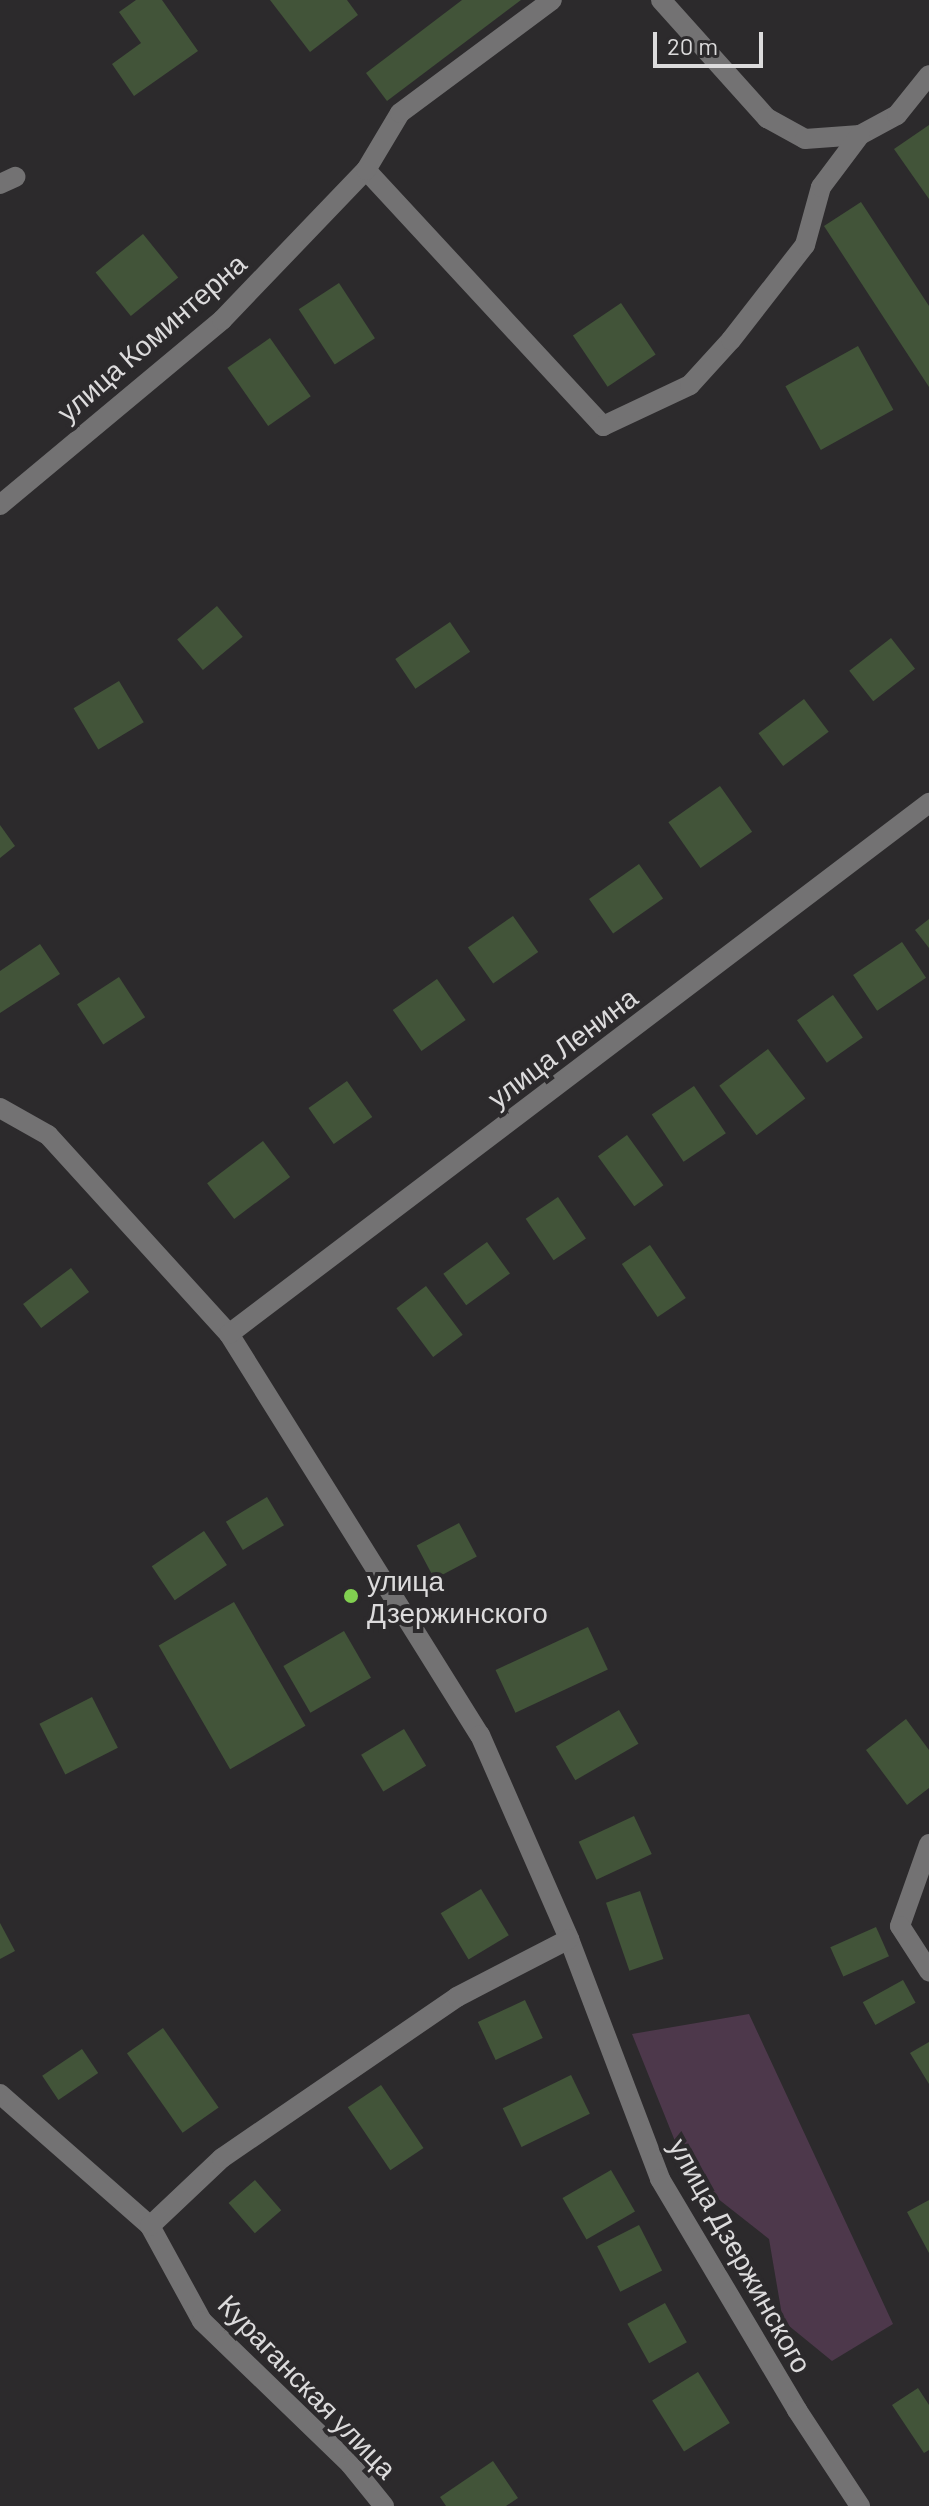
<!DOCTYPE html>
<meta charset="utf-8">
<style>
body{margin:0}
#map{position:relative;width:929px;height:2506px;overflow:hidden;background:#2c2a2c;font-family:Barlow,sans-serif}
div>[style]{position:absolute}
.green>*{inset:0;background:#4d384b}
.building>*{inset:0;background:#425439;transform-origin:0 0}
.minor>*{height:20px;margin:-10px;padding:0 10px;transform-origin:10px;border-radius:10px;background:#737273}
.dots>*{width:22px;height:22px;translate:-50% -50%;box-sizing:border-box;border:4px solid #2c2a2c;border-radius:50%}
span{translate:-50% -50%;white-space:nowrap;text-align:center;line-height:1.15;-webkit-text-stroke:8px #2c2a2c;paint-order:stroke}
.street-label{font-size:28px;color:#dcdbdc}
.poi-label{font-size:28px;color:#dcdbdc}
.left{translate:0 -50%;text-align:left}
.scale{position:absolute;left:653px;top:32px;width:110px;height:36px;box-sizing:border-box;border:4px solid #dcdbdc;border-top:0;padding-left:10px;font-size:24px;line-height:28px;white-space:nowrap;color:#dcdbdc;-webkit-text-stroke:6px #2c2a2c;paint-order:stroke}
</style>
<div id="map">
<div class="green">
<i style="clip-path:polygon(749px 2014px,893px 2324px,832px 2361px,783px 2321px,769px 2239px,689px 2176px,632px 2034px)"></i>
</div>
<div class="building">
<i style="clip-path:polygon(136px 0,162px 0,198px 51px,134px 96px,112px 64px,141px 43px,119px 12px)"></i>
<i style="clip-path:polygon(270px 0,347px 0,358px 15px,310px 52px)"></i>
<i style="clip-path:polygon(462px 0,521px 0,387px 101px,366px 73px)"></i>
<i style="clip-path:polygon(929px 125px,929px 199px,894px 149px)"></i>
<i style="clip-path:polygon(861px 202px,929px 306px,929px 387px,824px 226px)"></i>
<i style="left:143px;top:234px;width:56px;height:61px;rotate:51deg"></i>
<i style="left:339px;top:283px;width:66px;height:48px;rotate:57deg"></i>
<i style="left:621px;top:303px;width:62px;height:58px;rotate:56deg"></i>
<i style="left:270px;top:338px;width:71px;height:52px;rotate:55deg"></i>
<i style="left:858px;top:346px;width:73px;height:83px;rotate:61deg"></i>
<i style="left:217px;top:606px;width:40px;height:52px;rotate:50deg"></i>
<i style="left:450px;top:622px;width:36px;height:66px;rotate:56deg"></i>
<i style="left:891px;top:638px;width:39px;height:53px;rotate:52deg"></i>
<i style="left:119px;top:681px;width:48px;height:53px;rotate:59deg"></i>
<i style="left:804px;top:699px;width:41px;height:57px;rotate:53deg"></i>
<i style="left:720px;top:786px;width:56px;height:63px;rotate:55deg"></i>
<i style="clip-path:polygon(0 825px,15px 846px,0 858px)"></i>
<i style="left:639px;top:864px;width:42px;height:61px;rotate:55deg"></i>
<i style="left:513px;top:916px;width:44px;height:55px;rotate:55deg"></i>
<i style="clip-path:polygon(929px 919px,929px 948px,915px 930px)"></i>
<i style="left:902px;top:942px;width:43px;height:59px;rotate:56deg"></i>
<i style="clip-path:polygon(40px 944px,60px 974px,0 1013px,0 971px)"></i>
<i style="left:119px;top:977px;width:48px;height:50px;rotate:57deg"></i>
<i style="left:437px;top:979px;width:50px;height:54px;rotate:55deg"></i>
<i style="left:833px;top:995px;width:52px;height:44px;rotate:55deg"></i>
<i style="left:768px;top:1049px;width:62px;height:61px;rotate:53deg"></i>
<i style="left:347px;top:1081px;width:44px;height:47px;rotate:55deg"></i>
<i style="left:694px;top:1086px;width:57px;height:51px;rotate:56deg"></i>
<i style="left:627px;top:1135px;width:62px;height:36px;rotate:54deg"></i>
<i style="left:263px;top:1141px;width:45px;height:70px;rotate:53deg"></i>
<i style="left:558px;top:1197px;width:50px;height:39px;rotate:56deg"></i>
<i style="left:487px;top:1242px;width:39px;height:54px;rotate:54deg"></i>
<i style="left:650px;top:1245px;width:64px;height:34px;rotate:56deg"></i>
<i style="left:71px;top:1268px;width:30px;height:60px;rotate:53deg"></i>
<i style="left:426px;top:1286px;width:61px;height:37px;rotate:53deg"></i>
<i style="left:267px;top:1497px;width:33px;height:48px;rotate:59deg"></i>
<i style="left:459px;top:1523px;width:38px;height:48px;rotate:62deg"></i>
<i style="left:204px;top:1531px;width:41px;height:63px;rotate:56deg"></i>
<i style="left:234px;top:1602px;width:143px;height:87px;rotate:60deg"></i>
<i style="left:588px;top:1627px;width:47px;height:102px;rotate:65deg"></i>
<i style="left:344px;top:1631px;width:54px;height:70px;rotate:60deg"></i>
<i style="left:92px;top:1697px;width:57px;height:59px;rotate:63deg"></i>
<i style="left:619px;top:1710px;width:39px;height:73px;rotate:60deg"></i>
<i style="clip-path:polygon(906px 1719px,929px 1750px,929px 1788px,907px 1805px,866px 1750px)"></i>
<i style="left:404px;top:1729px;width:43px;height:50px;rotate:59deg"></i>
<i style="left:634px;top:1816px;width:42px;height:61px;rotate:65deg"></i>
<i style="left:481px;top:1889px;width:54px;height:47px;rotate:59deg"></i>
<i style="left:640px;top:1891px;width:72px;height:36px;rotate:71deg"></i>
<i style="clip-path:polygon(0 1923px,15px 1951px,0 1959px)"></i>
<i style="left:876px;top:1927px;width:32px;height:50px;rotate:66deg"></i>
<i style="left:903px;top:1980px;width:26px;height:46px;rotate:61deg"></i>
<i style="left:525px;top:2000px;width:42px;height:52px;rotate:65deg"></i>
<i style="left:163px;top:2028px;width:97px;height:44px;rotate:55deg"></i>
<i style="clip-path:polygon(929px 2042px,929px 2084px,910px 2053px)"></i>
<i style="left:82px;top:2049px;width:29px;height:48px;rotate:56deg"></i>
<i style="left:571px;top:2075px;width:43px;height:76px;rotate:64deg"></i>
<i style="left:381px;top:2085px;width:76px;height:40px;rotate:56deg"></i>
<i style="left:611px;top:2170px;width:48px;height:56px;rotate:60deg"></i>
<i style="left:255px;top:2180px;width:40px;height:35px;rotate:49deg"></i>
<i style="clip-path:polygon(929px 2200px,929px 2253px,907px 2212px)"></i>
<i style="left:639px;top:2225px;width:51px;height:47px;rotate:63deg"></i>
<i style="left:665px;top:2303px;width:45px;height:43px;rotate:61deg"></i>
<i style="left:698px;top:2372px;width:60px;height:54px;rotate:58deg"></i>
<i style="clip-path:polygon(918px 2388px,929px 2405px,929px 2450px,924px 2453px,892px 2405px)"></i>
<i style="clip-path:polygon(493px 2461px,518px 2498px,506px 2506px,446px 2506px,440px 2497px)"></i>
</div>
<div class="minor">
<i style="left:661px;top:0;width:159px;rotate:48.1deg"></i>
<i style="left:767px;top:118px;width:43px;rotate:28.9deg"></i>
<i style="left:805px;top:139px;width:55px;rotate:-4.2deg"></i>
<i style="left:860px;top:135px;width:42px;rotate:-28.4deg"></i>
<i style="left:897px;top:115px;width:51px;rotate:-51.3deg"></i>
<i style="left:366px;top:170px;width:349px;rotate:47.2deg"></i>
<i style="left:603px;top:426px;width:96px;rotate:-25.2deg"></i>
<i style="left:690px;top:385px;width:61px;rotate:-47.7deg"></i>
<i style="left:731px;top:340px;width:120px;rotate:-52.1deg"></i>
<i style="left:805px;top:245px;width:60px;rotate:-74.6deg"></i>
<i style="left:821px;top:187px;width:65px;rotate:-53.1deg"></i>
<i style="left:0;top:184px;width:17px;rotate:-25deg"></i>
<i style="left:0;top:505px;width:289px;rotate:-39.8deg"></i>
<i style="left:222px;top:320px;width:208px;rotate:-46.2deg"></i>
<i style="left:366px;top:170px;width:66px;rotate:-59.2deg"></i>
<i style="left:400px;top:113px;width:189px;rotate:-36.6deg"></i>
<i style="left:0;top:1108px;width:55px;rotate:29.4deg"></i>
<i style="left:48px;top:1135px;width:269px;rotate:47.7deg"></i>
<i style="left:229px;top:1334px;width:473px;rotate:58deg"></i>
<i style="left:480px;top:1735px;width:223px;rotate:66.4deg"></i>
<i style="left:569px;top:1939px;width:257px;rotate:69.2deg"></i>
<i style="left:660px;top:2179px;width:269px;rotate:59.3deg"></i>
<i style="left:797px;top:2410px;width:115px;rotate:56.7deg"></i>
<i style="left:229px;top:1334px;width:879px;rotate:-37.18deg"></i>
<i style="left:929px;top:1844px;width:87px;rotate:109.5deg"></i>
<i style="left:900px;top:1926px;width:54px;rotate:57.2deg"></i>
<i style="left:0;top:2094px;width:200px;rotate:41.3deg"></i>
<i style="left:150px;top:2226px;width:108px;rotate:61.3deg"></i>
<i style="left:202px;top:2321px;width:206px;rotate:44deg"></i>
<i style="left:350px;top:2464px;width:54px;rotate:51deg"></i>
<i style="left:150px;top:2226px;width:99px;rotate:-43.4deg"></i>
<i style="left:222px;top:2158px;width:285px;rotate:-34.4deg"></i>
<i style="left:457px;top:1997px;width:126px;rotate:-27.4deg"></i>
</div>
<div class="dots">
<i style="left:351px;top:1596px;background:#81d050"></i>
</div>
<div class="street-label">
<span style="left:151px;top:337px;rotate:-41deg">улица Коминтерна</span>
<span style="left:562px;top:1047px;rotate:-37deg">улица Ленина</span>
<span style="left:741px;top:2255px;rotate:61deg">улица Дзержинского</span>
<span style="left:308px;top:2386px;rotate:46deg">Кураганская улица</span>
</div>
<div class="poi-label">
<span class="left" style="left:367px;top:1596px">улица<br>Дзержинского</span>
</div>
<div class="scale">20 m</div>
</div>
